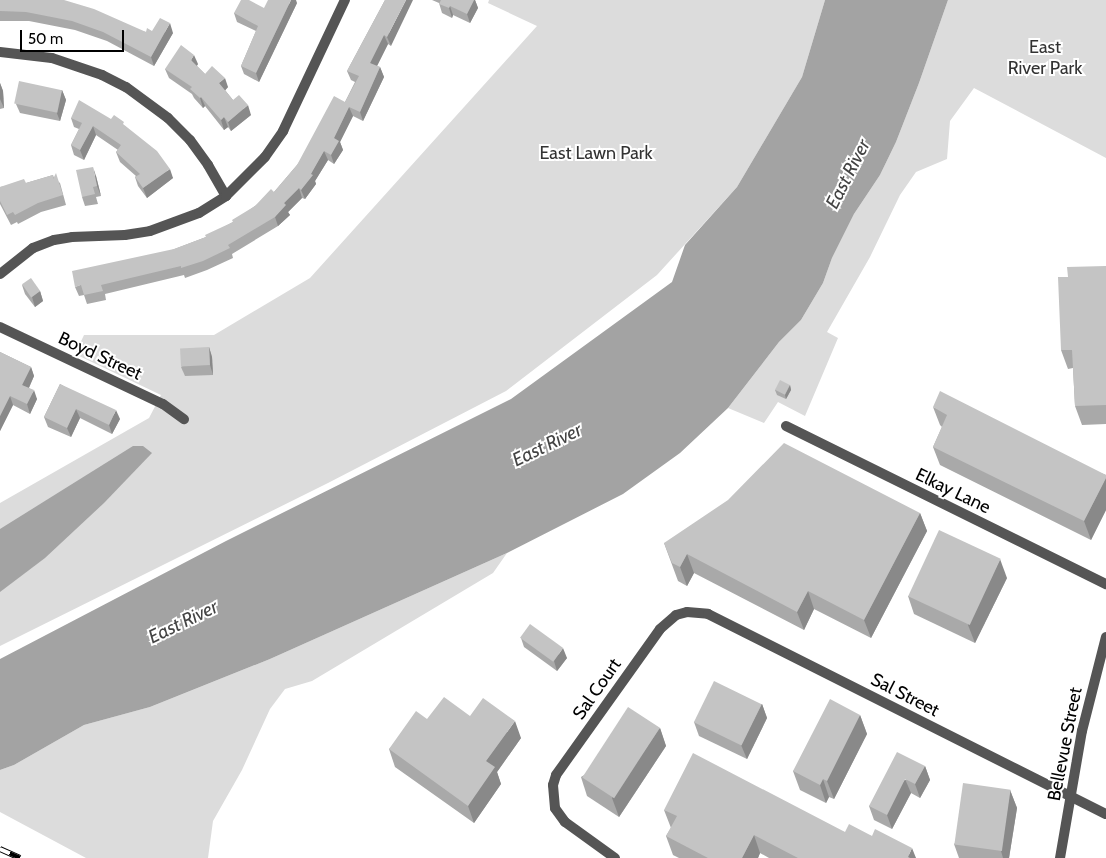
<!DOCTYPE html>
<style>
body{margin:0}
#map{position:relative;width:1106px;height:858px;overflow:hidden;background:#fff;font-family:Cabin,sans-serif}
div>[style]{position:absolute}
.green>*{inset:0;background:#dcdcdc}
.water>*{inset:0;background:#a3a3a3}
.minor>*{height:10px;margin:-5px;padding:0 5px;transform-origin:5px;border-radius:5px;background:#555}
.tertiary>*{height:10px;margin:-5px;padding:0 5px;transform-origin:5px;border-radius:5px;background:#555}
.rail>*{height:5.5px;margin-top:-2.75px;transform-origin:0;background:repeating-linear-gradient(90deg,#fff 0 11px,#000 0 22px);box-sizing:border-box;border-block:1px solid #000}
.wall>*{inset:0;background:#a9a9a9}
.shaded-wall>*{inset:0;background:#898989}
.building>*{inset:0;background:#c4c4c4;transform-origin:0 0}
span{translate:-50% -50%;white-space:nowrap;text-align:center;line-height:1.15;-webkit-text-stroke:4px #fff;paint-order:stroke}
.park-label{font-size:18px;color:#333}
.street-label{font-size:18px;color:#000}
.water-label{font-size:19px;color:#444;font-style:italic}
.scale{position:absolute;left:20px;top:30px;width:104px;height:22px;box-sizing:border-box;border:2px solid #000;border-top:0;padding-left:6px;font-size:15px;line-height:18px;white-space:nowrap;color:#000;-webkit-text-stroke:4px #fff;paint-order:stroke}
</style>
<div id="map">
<div class="green">
<i style="clip-path:polygon(489px 0,825px 0,802px 77px,737px 187px,657px 275px,506px 391px,328px 483px,0 646px,0 503px,149px 418px,161px 395px,75px 354px,84px 335px,214px 335px,310px 278px,537px 26px,488px 3px)"></i>
<i style="clip-path:polygon(948px 0,1106px 0,1106px 158px,974px 88px,950px 121px,947px 159px,916px 172px,900px 195px,870px 257px,827px 332px,838px 338px,805px 416px,778px 402px,764px 423px,728px 408px,779px 342px,801px 320px,823px 283px,832px 258px,854px 214px,880px 175px,896px 142px,919px 83px)"></i>
<i style="clip-path:polygon(507px 553px,493px 573px,312px 681px,285px 689px,270px 709px,242px 770px,213px 821px,208px 858px,86px 858px,0 812px,0 770px,14px 765px,84px 725px,150px 707px,270px 659px)"></i>
</div>
<div class="water">
<i style="clip-path:polygon(825px 0,948px 0,919px 83px,896px 142px,880px 175px,854px 214px,832px 258px,823px 283px,801px 320px,779px 342px,728px 408px,680px 453px,623px 494px,507px 553px,270px 659px,150px 707px,84px 725px,14px 765px,0 770px,0 659px,226px 541px,511px 399px,672px 282px,685px 245px,737px 187px,802px 77px)"></i>
<i style="clip-path:polygon(133px 446px,143px 446px,152px 453px,104px 503px,45px 558px,0 592px,0 529px)"></i>
</div>
<div class="minor">
<i style="left:0;top:52px;width:52px;rotate:6.6deg"></i>
<i style="left:52px;top:58px;width:53px;rotate:18.8deg"></i>
<i style="left:102px;top:75px;width:27px;rotate:27deg"></i>
<i style="left:126px;top:87px;width:52px;rotate:36.4deg"></i>
<i style="left:168px;top:118px;width:31px;rotate:45deg"></i>
<i style="left:190px;top:140px;width:31px;rotate:54deg"></i>
<i style="left:208px;top:165px;width:36px;rotate:60deg"></i>
<i style="left:0;top:274px;width:42px;rotate:-38.2deg"></i>
<i style="left:33px;top:248px;width:22px;rotate:-21deg"></i>
<i style="left:54px;top:240px;width:18px;rotate:-9deg"></i>
<i style="left:72px;top:237px;width:53px;rotate:-2.2deg"></i>
<i style="left:125px;top:235px;width:25px;rotate:-9deg"></i>
<i style="left:150px;top:231px;width:52px;rotate:-20.2deg"></i>
<i style="left:199px;top:213px;width:32px;rotate:-32deg"></i>
<i style="left:226px;top:196px;width:55px;rotate:-45deg"></i>
<i style="left:265px;top:157px;width:32px;rotate:-55deg"></i>
<i style="left:283px;top:131px;width:145px;rotate:-64.7deg"></i>
<i style="left:0;top:327px;width:180px;rotate:25.3deg"></i>
<i style="left:163px;top:404px;width:26px;rotate:36deg"></i>
<i style="left:786px;top:426px;width:357px;rotate:26.3deg"></i>
<i style="left:615px;top:858px;width:62px;rotate:-144.2deg"></i>
<i style="left:565px;top:822px;width:17px;rotate:-126deg"></i>
<i style="left:555px;top:808px;width:23px;rotate:-95deg"></i>
<i style="left:553px;top:785px;width:10px;rotate:-73deg"></i>
<i style="left:556px;top:775px;width:179px;rotate:-54.5deg"></i>
<i style="left:660px;top:629px;width:21px;rotate:-41deg"></i>
<i style="left:676px;top:615px;width:11px;rotate:-15deg"></i>
<i style="left:687px;top:612px;width:21px;rotate:5deg"></i>
<i style="left:708px;top:614px;width:445px;rotate:26.7deg"></i>
</div>
<div class="tertiary">
<i style="left:1060px;top:858px;width:129px;rotate:-80.2deg"></i>
<i style="left:1082px;top:731px;width:97px;rotate:-75.7deg"></i>
</div>
<div class="rail">
<i style="left:0;top:849px;width:22px;rotate:24deg"></i>
</div>
<div class="wall">
<i style="clip-path:polygon(0 0,146px 32px,152px 31px,173px 33px,154px 66px,107px 41px,75px 30px,29px 21px,0 21px)"></i>
<i style="clip-path:polygon(385px 0,391px 46px,388px 44px,377px 66px,380px 67px,384px 77px,363px 121px,353px 116px,340px 142px,343px 150px,334px 164px,328px 160px,315px 181px,316px 184px,305px 199px,302px 198px,288px 212px,290px 215px,278px 226px,232px 254px,233px 258px,207px 270px,185px 278px,184px 275px,105px 294px,106px 300px,87px 304px,84px 295px,79px 296px,75px 287px,206px 237px,233px 222px,274px 192px,297px 165px,345px 102px,355px 82px,351px 80px,347px 71px)"></i>
<i style="clip-path:polygon(432px 0,475px 0,478px 8px,470px 23px,453px 15px,452px 18px,442px 13px,439px 3px)"></i>
<i style="clip-path:polygon(297px 3px,259px 82px,244px 74px,241px 66px,256px 31px,237px 22px,234px 13px,264px 8px)"></i>
<i style="clip-path:polygon(198px 64px,197px 66px,205px 74px,228px 87px,225px 90px,233px 100px,251px 115px,231px 131px,228px 127px,224px 130px,205px 106px,203px 108px,194px 98px,192px 94px,169px 78px,165px 69px)"></i>
<i style="clip-path:polygon(0 83px,3px 91px,4px 108px,0 109px)"></i>
<i style="clip-path:polygon(62px 90px,66px 100px,60px 121px,20px 113px,16px 104px)"></i>
<i style="clip-path:polygon(71px 118px,111px 119px,126px 127px,173px 178px,147px 198px,138px 186px,135px 177px,136px 176px,120px 162px,116px 152px,118px 150px,96px 135px,84px 160px,74px 155px,71px 145px,79px 129px,74px 127px)"></i>
<i style="clip-path:polygon(53px 175px,54px 178px,60px 183px,66px 205px,41px 212px,18px 224px,17px 222px,11px 225px,0 204px,0 187px,26px 183px)"></i>
<i style="clip-path:polygon(96px 176px,101px 196px,96px 197px,98px 204px,85px 206px,82px 197px)"></i>
<i style="clip-path:polygon(1106px 266px,1106px 424px,1082px 425px,1075px 406px,1073px 368px,1068px 369px,1061px 350px,1068px 277px)"></i>
<i style="clip-path:polygon(22px 285px,40px 291px,43px 301px,35px 307px,25px 294px)"></i>
<i style="clip-path:polygon(209px 347px,212px 357px,213px 375px,185px 376px,181px 367px)"></i>
<i style="clip-path:polygon(0 352px,31px 367px,34px 376px,29px 388px,37px 399px,30px 414px,13px 405px,0 431px)"></i>
<i style="clip-path:polygon(60px 384px,120px 419px,112px 434px,80px 418px,71px 437px,48px 427px,44px 417px)"></i>
<i style="clip-path:polygon(790px 385px,791px 390px,786px 399px,777px 395px,775px 390px)"></i>
<i style="clip-path:polygon(933px 407px,1106px 475px,1106px 510px,1091px 540px,940px 465px,933px 447px,942px 427px,940px 425px)"></i>
<i style="clip-path:polygon(920px 513px,927px 531px,871px 638px,814px 609px,804px 630px,694px 573px,687px 586px,678px 581px,664px 543px)"></i>
<i style="clip-path:polygon(1007px 578px,975px 643px,914px 614px,908px 596px)"></i>
<i style="clip-path:polygon(521px 638px,567px 658px,557px 671px,524px 647px)"></i>
<i style="clip-path:polygon(762px 704px,767px 718px,747px 759px,699px 736px,694px 722px)"></i>
<i style="clip-path:polygon(860px 715px,867px 734px,834px 799px,829px 797px,826px 803px,800px 790px,793px 771px)"></i>
<i style="clip-path:polygon(470px 716px,521px 738px,497px 772px,501px 784px,474px 823px,395px 767px,389px 749px,427px 719px)"></i>
<i style="clip-path:polygon(660px 728px,666px 746px,619px 817px,587px 796px,581px 777px)"></i>
<i style="clip-path:polygon(925px 766px,930px 780px,920px 798px,911px 793px,892px 829px,874px 820px,869px 806px)"></i>
<i style="clip-path:polygon(1010px 790px,1017px 808px,1009px 858px,959px 858px,954px 844px)"></i>
<i style="clip-path:polygon(664px 810px,845px 832px,872px 836px,916px 858px,769px 858px,760px 853px,758px 858px,679px 858px,673px 855px,666px 836px,671px 828px)"></i>
</div>
<div class="shaded-wall">
<i style="clip-path:polygon(291px 0,296px 0,297px 3px,259px 82px,256px 73px)"></i>
<i style="clip-path:polygon(406px 0,413px 0,391px 46px,387px 37px)"></i>
<i style="clip-path:polygon(474px 0,475px 0,478px 8px,470px 23px,467px 14px)"></i>
<i style="clip-path:polygon(450px 6px,453px 15px,452px 18px,449px 8px)"></i>
<i style="clip-path:polygon(170px 23px,173px 33px,154px 66px,151px 57px)"></i>
<i style="clip-path:polygon(384px 35px,388px 44px,374px 72px,370px 63px)"></i>
<i style="clip-path:polygon(194px 55px,198px 64px,194px 69px,191px 60px)"></i>
<i style="clip-path:polygon(380px 67px,384px 77px,363px 121px,360px 112px)"></i>
<i style="clip-path:polygon(225px 78px,228px 87px,223px 93px,219px 83px)"></i>
<i style="clip-path:polygon(0 83px,3px 91px,4px 108px,0 99px)"></i>
<i style="clip-path:polygon(62px 90px,66px 100px,60px 121px,56px 111px)"></i>
<i style="clip-path:polygon(201px 97px,205px 106px,203px 108px,200px 98px)"></i>
<i style="clip-path:polygon(248px 105px,251px 115px,231px 131px,228px 122px)"></i>
<i style="clip-path:polygon(349px 107px,353px 116px,340px 142px,343px 150px,334px 164px,331px 155px,334px 138px)"></i>
<i style="clip-path:polygon(224px 117px,228px 127px,224px 130px,221px 120px)"></i>
<i style="clip-path:polygon(93px 126px,96px 135px,84px 160px,80px 150px)"></i>
<i style="clip-path:polygon(324px 151px,328px 160px,315px 181px,316px 184px,305px 199px,301px 190px)"></i>
<i style="clip-path:polygon(93px 167px,96px 176px,101px 196px,97px 186px)"></i>
<i style="clip-path:polygon(170px 169px,173px 178px,147px 198px,143px 188px)"></i>
<i style="clip-path:polygon(299px 188px,302px 198px,288px 212px,290px 215px,278px 226px,275px 217px,284px 203px)"></i>
<i style="clip-path:polygon(40px 291px,43px 301px,35px 307px,32px 297px)"></i>
<i style="clip-path:polygon(209px 347px,212px 357px,213px 375px,210px 365px)"></i>
<i style="clip-path:polygon(31px 367px,34px 376px,26px 394px,22px 385px)"></i>
<i style="clip-path:polygon(790px 385px,791px 390px,786px 399px,785px 395px)"></i>
<i style="clip-path:polygon(34px 390px,37px 399px,30px 414px,27px 404px)"></i>
<i style="clip-path:polygon(10px 396px,13px 405px,0 431px,0 416px)"></i>
<i style="clip-path:polygon(76px 409px,80px 418px,71px 437px,67px 428px)"></i>
<i style="clip-path:polygon(116px 410px,120px 419px,112px 434px,109px 425px)"></i>
<i style="clip-path:polygon(1106px 478px,1106px 510px,1091px 540px,1084px 521px)"></i>
<i style="clip-path:polygon(920px 513px,927px 531px,871px 638px,864px 620px)"></i>
<i style="clip-path:polygon(687px 554px,694px 573px,687px 586px,680px 567px)"></i>
<i style="clip-path:polygon(1000px 559px,1007px 578px,975px 643px,968px 625px)"></i>
<i style="clip-path:polygon(808px 591px,814px 609px,804px 630px,797px 612px)"></i>
<i style="clip-path:polygon(563px 648px,567px 658px,557px 671px,554px 661px)"></i>
<i style="clip-path:polygon(762px 704px,767px 718px,747px 759px,741px 745px)"></i>
<i style="clip-path:polygon(860px 715px,867px 734px,834px 799px,827px 781px)"></i>
<i style="clip-path:polygon(515px 721px,521px 738px,497px 772px,501px 784px,474px 823px,468px 806px,486px 761px)"></i>
<i style="clip-path:polygon(660px 728px,666px 746px,619px 817px,612px 798px)"></i>
<i style="clip-path:polygon(925px 766px,930px 780px,920px 798px,915px 784px)"></i>
<i style="clip-path:polygon(823px 779px,829px 797px,826px 803px,820px 785px)"></i>
<i style="clip-path:polygon(905px 779px,911px 793px,892px 829px,887px 815px)"></i>
<i style="clip-path:polygon(1010px 790px,1017px 808px,1009px 858px,1003px 858px,1001px 851px)"></i>
<i style="clip-path:polygon(754px 835px,760px 853px,758px 858px,742px 858px)"></i>
<i style="clip-path:polygon(912px 848px,916px 858px,908px 858px,908px 857px)"></i>
</div>
<div class="building">
<i style="clip-path:polygon(0 0,64px 0,94px 9px,146px 32px,147px 28px,152px 31px,160px 18px,170px 23px,151px 57px,103px 32px,72px 21px,26px 12px,0 11px)"></i>
<i style="clip-path:polygon(241px 0,249px 0,264px 8px,268px 0,291px 0,256px 73px,241px 66px,258px 26px,234px 13px)"></i>
<i style="clip-path:polygon(385px 0,406px 0,387px 37px,384px 35px,370px 63px,380px 67px,360px 112px,349px 107px,334px 138px,339px 141px,331px 155px,324px 151px,311px 174px,313px 175px,301px 190px,299px 188px,284px 203px,286px 205px,275px 217px,228px 245px,230px 248px,203px 261px,181px 268px,181px 266px,101px 285px,103px 291px,84px 295px,81px 285px,75px 287px,72px 271px,174px 249px,206px 237px,205px 235px,233px 222px,232px 220px,255px 206px,271px 189px,274px 192px,297px 165px,334px 96px,345px 102px,359px 76px,347px 71px)"></i>
<i style="clip-path:polygon(441px 0,474px 0,467px 14px,450px 6px,449px 8px,439px 4px)"></i>
<i style="clip-path:polygon(181px 45px,194px 55px,191px 60px,205px 74px,212px 66px,225px 78px,219px 83px,233px 100px,239px 95px,248px 105px,228px 122px,224px 117px,221px 120px,201px 97px,200px 98px,190px 89px,192px 87px,165px 69px)"></i>
<i style="left:19px;top:81px;width:44px;height:23px;rotate:12deg"></i>
<i style="clip-path:polygon(79px 100px,111px 119px,114px 115px,124px 122px,123px 124px,157px 151px,170px 169px,143px 188px,135px 177px,140px 174px,116px 152px,121px 145px,93px 126px,80px 150px,71px 145px,82px 123px,71px 118px)"></i>
<i style="clip-path:polygon(93px 167px,97px 186px,93px 187px,95px 194px,82px 197px,76px 170px)"></i>
<i style="clip-path:polygon(56px 173px,63px 195px,38px 203px,15px 215px,13px 212px,7px 215px,0 201px,0 187px,24px 179px,26px 183px,53px 175px,53px 179px)"></i>
<i style="clip-path:polygon(1106px 266px,1106px 405px,1075px 406px,1072px 350px,1061px 350px,1058px 277px,1068px 277px,1067px 267px)"></i>
<i style="left:31px;top:278px;width:16px;height:11px;rotate:55deg"></i>
<i style="left:209px;top:347px;width:18px;height:29px;rotate:87deg"></i>
<i style="clip-path:polygon(0 352px,31px 367px,22px 385px,34px 390px,27px 404px,10px 396px,0 416px)"></i>
<i style="left:780px;top:380px;width:11px;height:11px;rotate:27deg"></i>
<i style="clip-path:polygon(60px 384px,116px 410px,109px 425px,76px 409px,67px 428px,44px 417px)"></i>
<i style="clip-path:polygon(940px 391px,1106px 475px,1106px 478px,1084px 521px,933px 447px,947px 415px,933px 407px)"></i>
<i style="clip-path:polygon(784px 443px,920px 513px,864px 620px,808px 591px,797px 612px,687px 554px,680px 567px,672px 563px,664px 543px,728px 500px)"></i>
<i style="left:939px;top:530px;width:68px;height:73px;rotate:25deg"></i>
<i style="left:530px;top:624px;width:41px;height:17px;rotate:36deg"></i>
<i style="left:714px;top:681px;width:53px;height:46px;rotate:26deg"></i>
<i style="clip-path:polygon(444px 697px,470px 716px,483px 698px,515px 721px,486px 761px,495px 767px,468px 806px,389px 749px,416px 711px,427px 719px)"></i>
<i style="clip-path:polygon(830px 699px,860px 715px,827px 781px,823px 779px,820px 785px,793px 771px)"></i>
<i style="left:628px;top:707px;width:38px;height:84px;rotate:33deg"></i>
<i style="clip-path:polygon(897px 752px,925px 766px,915px 784px,905px 779px,887px 815px,869px 806px)"></i>
<i style="clip-path:polygon(693px 753px,845px 832px,849px 824px,872px 836px,875px 829px,912px 848px,908px 857px,910px 858px,798px 858px,754px 835px,742px 858px,708px 858px,666px 836px,677px 816px,664px 810px)"></i>
<i style="left:963px;top:783px;width:48px;height:62px;rotate:8deg"></i>
</div>
<div class="park-label">
<span style="left:1045px;top:58px">East<br>River Park</span>
<span style="left:596px;top:153px">East Lawn Park</span>
</div>
<div class="street-label">
<span style="left:100px;top:356px;rotate:25deg">Boyd Street</span>
<span style="left:953px;top:491px;rotate:26deg">Elkay Lane</span>
<span style="left:597px;top:689px;rotate:-55deg">Sal Court</span>
<span style="left:905px;top:695px;rotate:27deg">Sal Street</span>
<span style="left:1065px;top:744px;rotate:-79deg">Bellevue Street</span>
</div>
<div class="water-label">
<span style="left:848px;top:174px;rotate:-63deg">East River</span>
<span style="left:547px;top:445px;rotate:-26deg">East River</span>
<span style="left:183px;top:622px;rotate:-26deg">East River</span>
</div>
<div class="scale">50 m</div>
</div>
